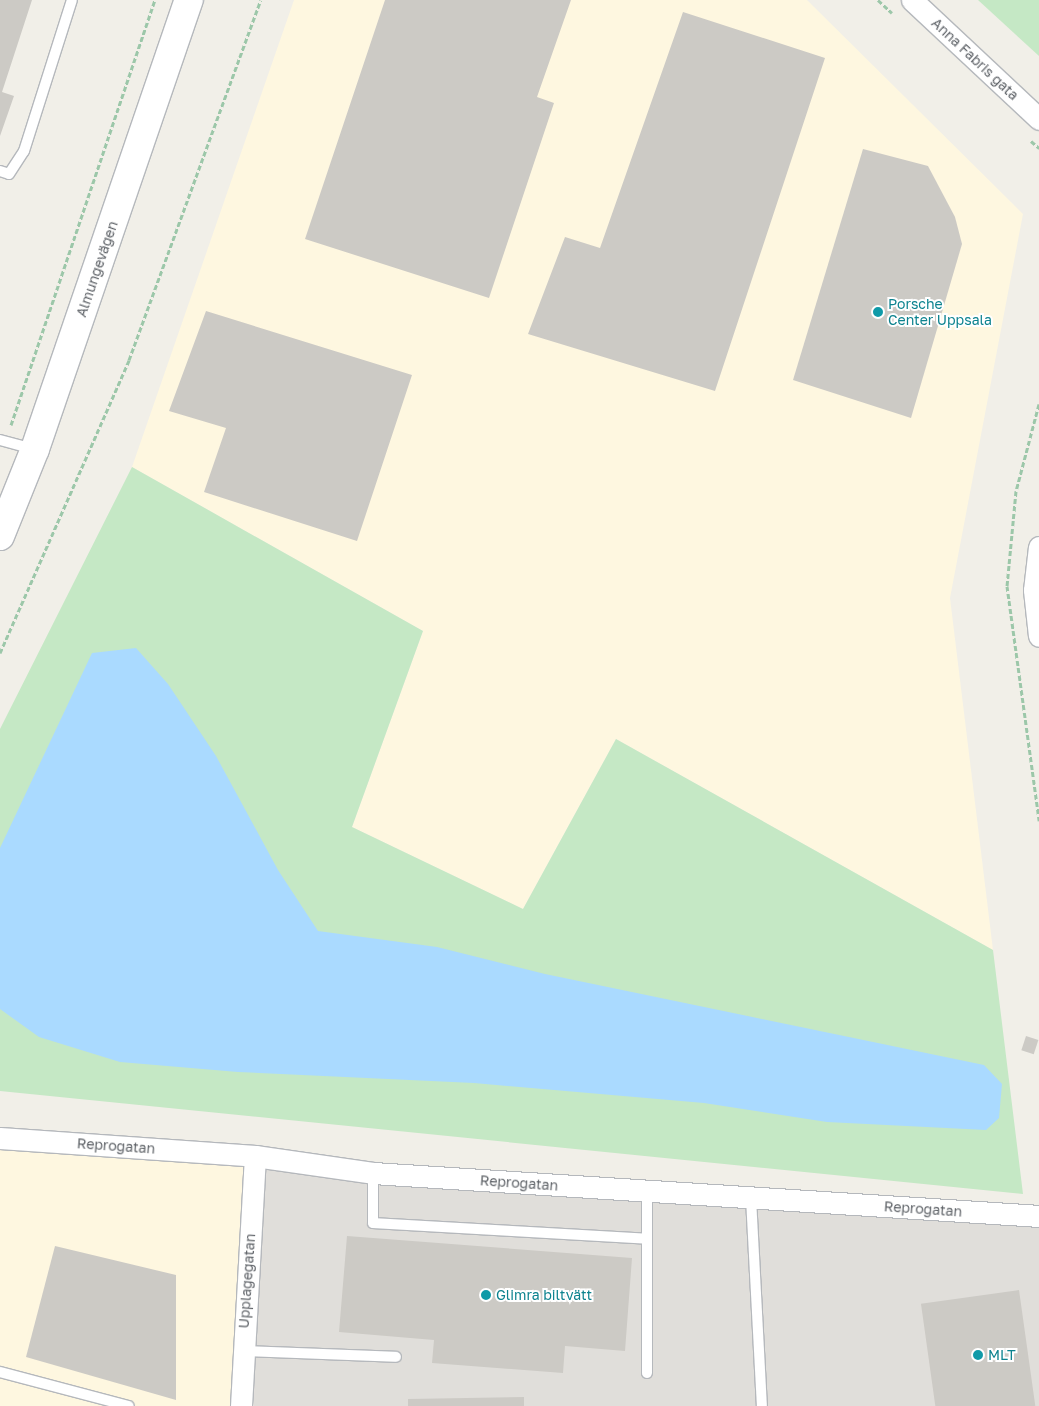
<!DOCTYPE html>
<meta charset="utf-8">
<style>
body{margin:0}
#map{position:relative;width:1039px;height:1406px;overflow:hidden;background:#f1efe8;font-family:"Golos Text",sans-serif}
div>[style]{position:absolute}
.commercial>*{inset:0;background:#fef7e0;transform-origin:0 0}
.industrial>*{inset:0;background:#e0deda}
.green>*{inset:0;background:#c5e8c5}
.water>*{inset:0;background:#aadaff}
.building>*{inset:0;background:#cccac5;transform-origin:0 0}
.path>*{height:3px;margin-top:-1.5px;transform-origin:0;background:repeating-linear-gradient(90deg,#9cc7a9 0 5px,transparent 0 7.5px)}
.roads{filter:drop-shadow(1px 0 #b5b8bc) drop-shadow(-1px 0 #b5b8bc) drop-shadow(0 1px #b5b8bc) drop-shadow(0 -1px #b5b8bc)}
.lane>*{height:10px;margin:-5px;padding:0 5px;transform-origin:5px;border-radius:5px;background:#fff}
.street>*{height:21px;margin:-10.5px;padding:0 10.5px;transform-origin:10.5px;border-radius:10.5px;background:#fff}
.secondary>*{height:28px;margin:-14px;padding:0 14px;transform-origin:14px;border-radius:14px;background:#fff}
.dots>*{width:14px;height:14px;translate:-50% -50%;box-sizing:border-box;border:2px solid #fff;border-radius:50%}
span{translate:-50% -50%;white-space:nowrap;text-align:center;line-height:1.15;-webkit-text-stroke:4px #fff;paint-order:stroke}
.street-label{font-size:14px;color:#5f6368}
.culture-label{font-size:14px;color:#0d838f}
.left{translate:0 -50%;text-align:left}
</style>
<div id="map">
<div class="commercial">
<i style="clip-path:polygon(294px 0,807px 0,1023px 214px,950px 598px,993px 950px,616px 739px,523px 909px,352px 827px,423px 631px,132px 467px)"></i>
<i style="left:0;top:1138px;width:256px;height:268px;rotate:4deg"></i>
</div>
<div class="industrial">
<i style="clip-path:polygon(255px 1156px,1039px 1216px,1039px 1406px,254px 1406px)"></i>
</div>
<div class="green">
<i style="clip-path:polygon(978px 0,1039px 0,1039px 56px)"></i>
<i style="clip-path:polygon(132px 467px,423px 631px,352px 827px,523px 909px,616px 739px,993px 950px,1023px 1194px,0 1091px,0 729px)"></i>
</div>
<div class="water">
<i style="clip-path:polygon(136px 648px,168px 684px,216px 756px,278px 870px,318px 931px,437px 947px,545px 974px,984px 1065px,1002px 1084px,999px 1118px,986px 1130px,827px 1122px,704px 1103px,474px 1083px,238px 1072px,120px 1062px,39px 1037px,0 1009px,0 848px,92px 653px)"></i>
</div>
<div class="building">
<i style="clip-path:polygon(0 0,32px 0,2px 92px,14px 96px,0 136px)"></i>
<i style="clip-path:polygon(385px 0,571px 0,537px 97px,554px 103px,489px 298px,305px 239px)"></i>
<i style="clip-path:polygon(683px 12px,825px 58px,715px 391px,528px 334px,565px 237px,600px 248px)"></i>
<i style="clip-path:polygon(863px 149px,928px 166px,955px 217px,962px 244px,911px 418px,793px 380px)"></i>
<i style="clip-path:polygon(206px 311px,412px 375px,357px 541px,204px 492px,226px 428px,169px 411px)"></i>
<i style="left:1026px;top:1036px;width:13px;height:15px;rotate:18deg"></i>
<i style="clip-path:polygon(347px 1236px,632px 1258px,625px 1351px,565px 1346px,563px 1373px,432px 1363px,434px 1340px,339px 1332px)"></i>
<i style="clip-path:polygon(55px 1246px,176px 1275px,176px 1400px,26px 1357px)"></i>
<i style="left:1019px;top:1290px;width:117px;height:99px;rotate:82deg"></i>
<i style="clip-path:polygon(524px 1397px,524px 1406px,408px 1406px,408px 1399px)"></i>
</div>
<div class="path">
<i style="left:878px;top:0;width:19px;rotate:43deg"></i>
<i style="left:1031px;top:141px;width:11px;rotate:41deg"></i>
<i style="left:1039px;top:404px;width:90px;rotate:104.8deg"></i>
<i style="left:1016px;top:491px;width:95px;rotate:95.4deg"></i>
<i style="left:1007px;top:586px;width:237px;rotate:82.2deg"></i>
<i style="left:11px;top:425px;width:449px;rotate:-71.3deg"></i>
<i style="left:0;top:653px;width:320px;rotate:-66.2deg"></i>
<i style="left:129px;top:360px;width:383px;rotate:-69.9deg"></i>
</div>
<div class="roads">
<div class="lane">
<i style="left:0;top:171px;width:9px;rotate:18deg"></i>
<i style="left:9px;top:174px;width:27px;rotate:-57deg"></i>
<i style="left:24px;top:151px;width:158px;rotate:-72.4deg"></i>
<i style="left:0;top:440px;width:35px;rotate:15deg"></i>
<i style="left:373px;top:1173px;width:50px;rotate:90deg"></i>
<i style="left:373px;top:1223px;width:274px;rotate:3.3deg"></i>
<i style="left:751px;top:1198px;width:208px;rotate:87deg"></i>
<i style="left:243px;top:1351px;width:153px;rotate:2.2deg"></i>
<i style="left:0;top:1372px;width:133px;rotate:14.8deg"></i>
<i style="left:647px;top:1373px;width:182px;rotate:-90deg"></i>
</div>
<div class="street">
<i style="left:912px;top:0;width:174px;rotate:43.1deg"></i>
<i style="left:1039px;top:547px;width:43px;rotate:96.6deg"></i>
<i style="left:1034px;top:590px;width:46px;rotate:83.8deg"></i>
<i style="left:0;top:1138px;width:256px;rotate:4deg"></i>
<i style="left:255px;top:1156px;width:119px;rotate:8.2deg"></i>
<i style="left:373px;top:1173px;width:667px;rotate:3.69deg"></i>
<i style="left:241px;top:1406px;width:250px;rotate:-86.8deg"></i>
</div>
<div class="secondary">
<i style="left:0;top:536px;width:94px;rotate:-68.1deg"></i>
<i style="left:35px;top:449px;width:475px;rotate:-71.1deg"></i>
</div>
</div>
<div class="dots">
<i style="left:878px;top:312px;background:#0f9aa8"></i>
<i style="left:486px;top:1295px;background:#0f9aa8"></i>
<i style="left:978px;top:1355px;background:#0f9aa8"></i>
</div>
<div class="street-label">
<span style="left:975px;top:59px;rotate:43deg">Anna Fabris gata</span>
<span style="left:97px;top:269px;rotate:-71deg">Almungevägen</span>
<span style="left:116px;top:1146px;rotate:4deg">Reprogatan</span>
<span style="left:519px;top:1183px;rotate:4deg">Reprogatan</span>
<span style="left:923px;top:1209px;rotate:4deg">Reprogatan</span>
<span style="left:247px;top:1281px;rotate:-86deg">Upplagegatan</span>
</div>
<div class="culture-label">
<span class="left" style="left:888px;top:312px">Porsche<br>Center Uppsala</span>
<span class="left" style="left:496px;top:1295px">Glimra biltvätt</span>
<span class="left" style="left:988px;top:1355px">MLT</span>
</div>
</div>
